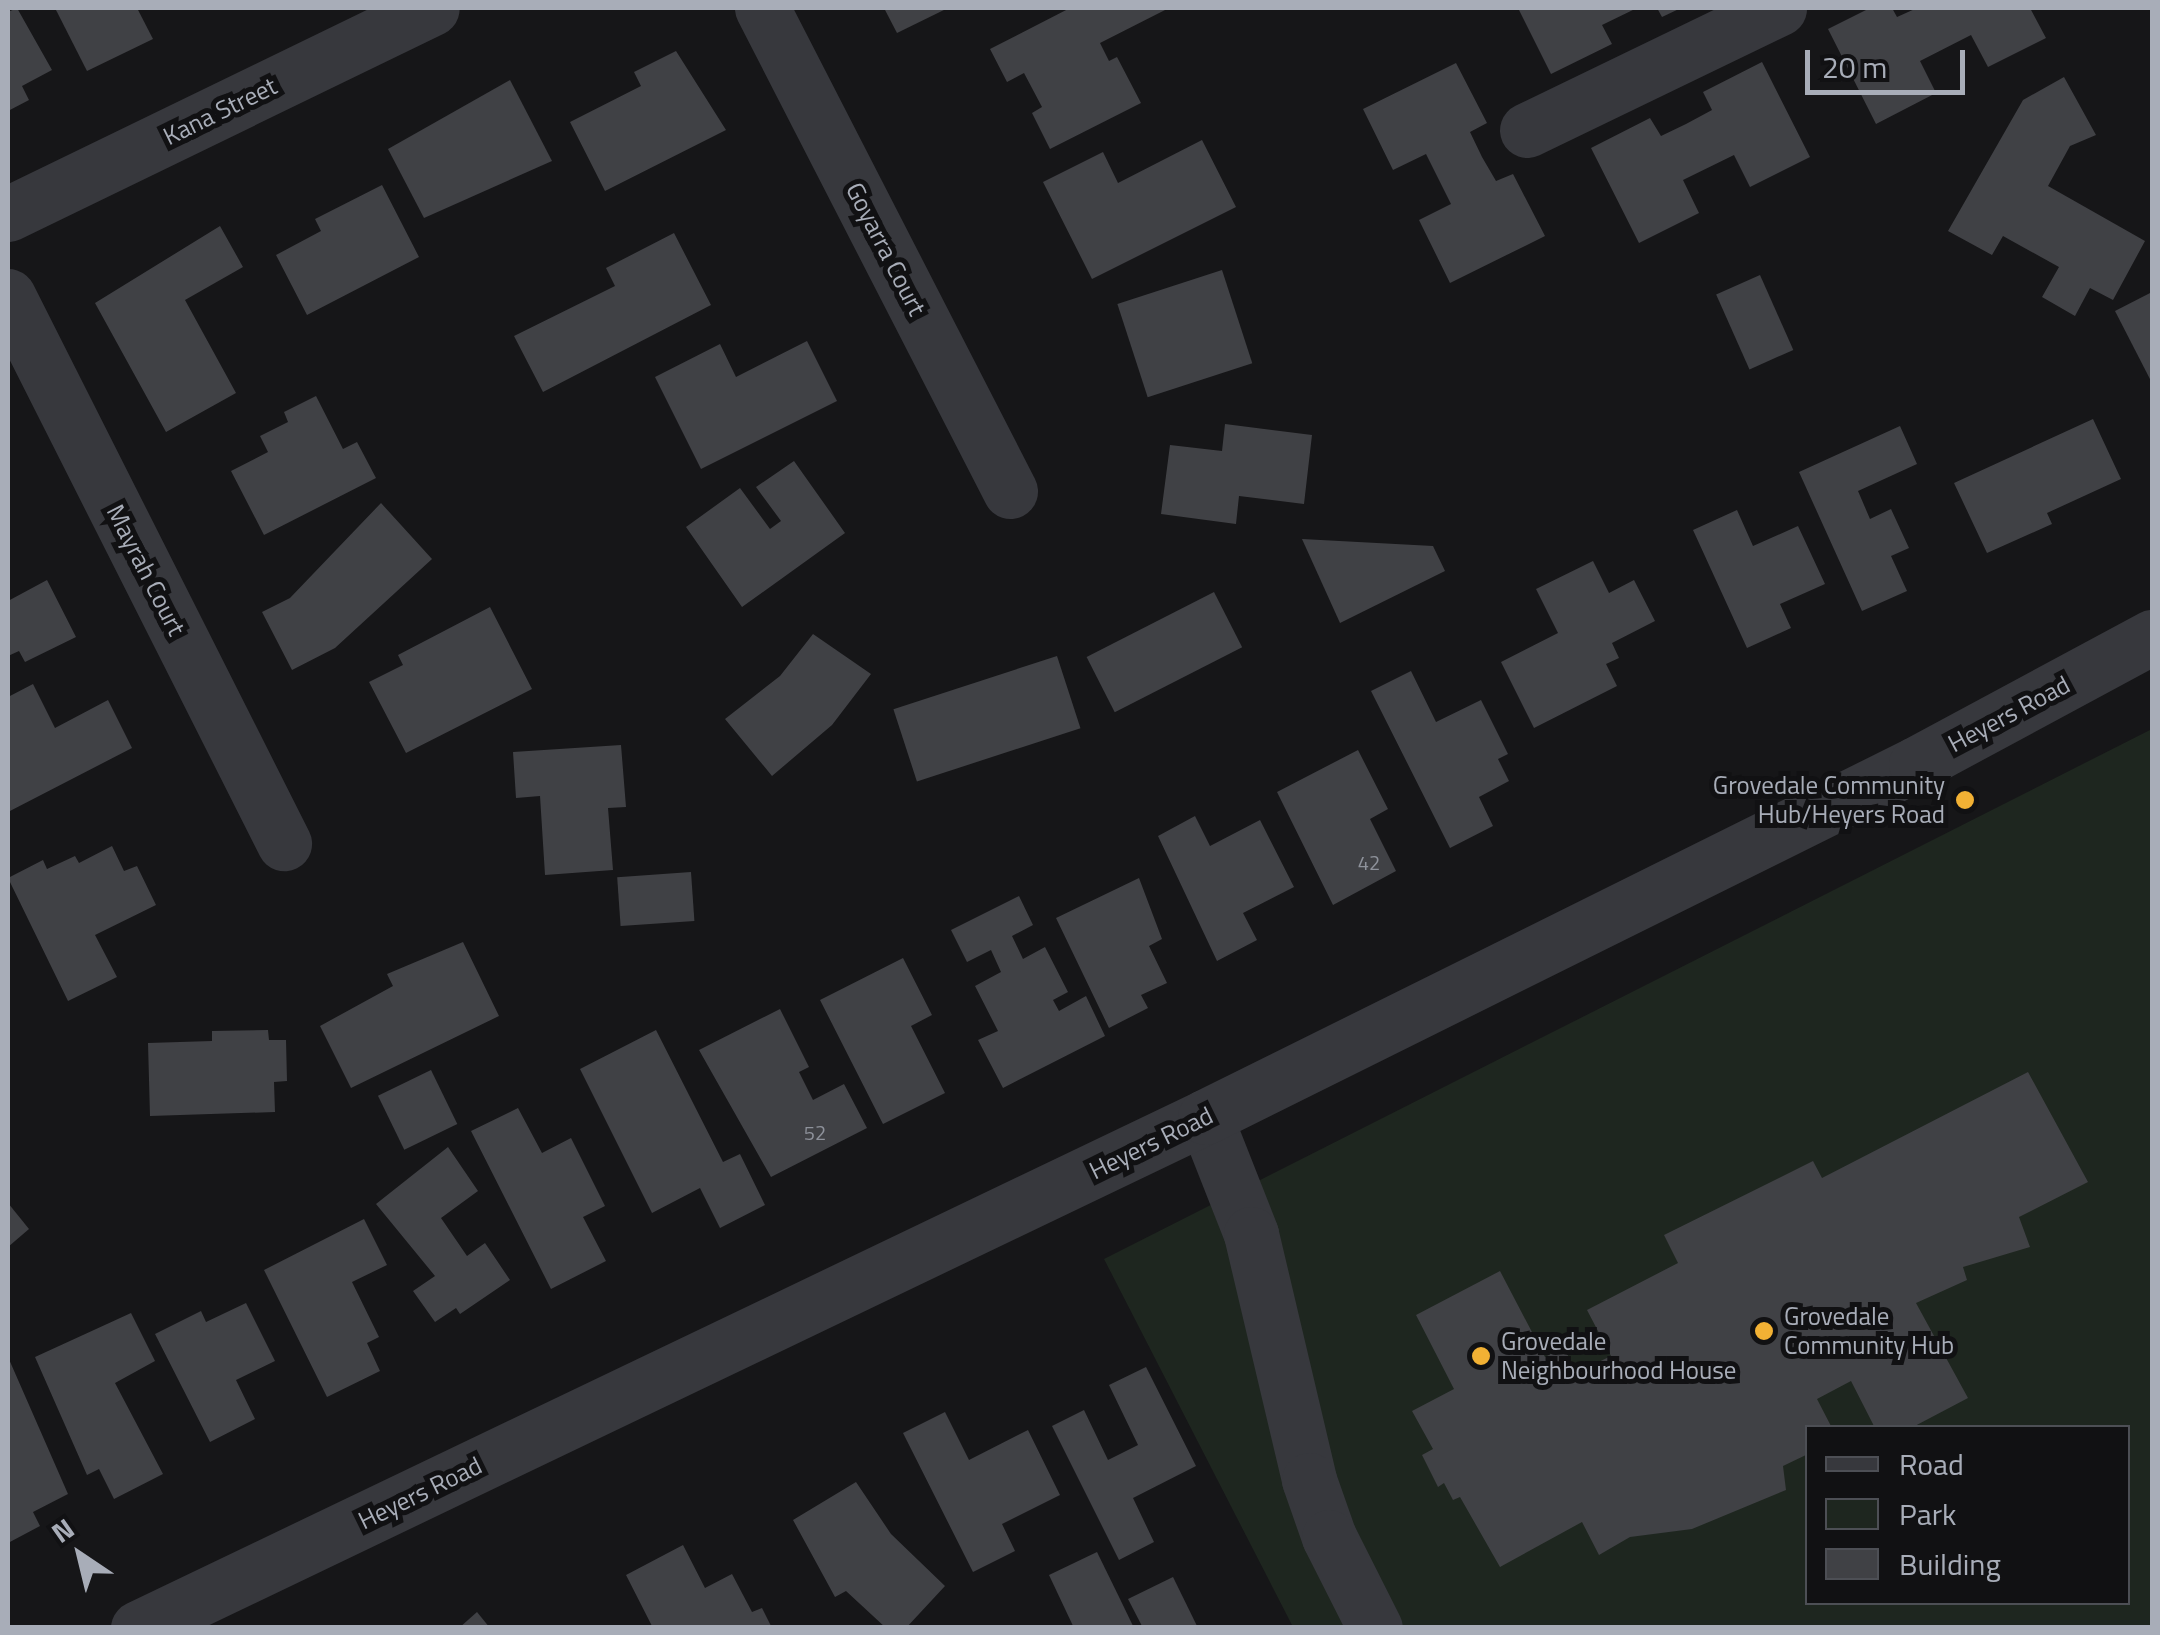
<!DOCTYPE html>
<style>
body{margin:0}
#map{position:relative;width:2160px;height:1635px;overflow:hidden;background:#161618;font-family:"Titillium Web",sans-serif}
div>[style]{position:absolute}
.green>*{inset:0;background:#1e261f}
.building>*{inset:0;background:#404145;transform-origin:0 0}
.minor>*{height:55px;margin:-27.5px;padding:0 27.5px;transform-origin:27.5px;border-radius:27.5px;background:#37383d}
.dots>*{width:28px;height:28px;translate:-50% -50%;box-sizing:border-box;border:5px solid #111113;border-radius:50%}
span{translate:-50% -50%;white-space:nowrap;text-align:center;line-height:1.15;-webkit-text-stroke:10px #111113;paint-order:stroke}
.number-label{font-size:20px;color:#8e929b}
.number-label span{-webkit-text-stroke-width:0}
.street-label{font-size:25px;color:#a8adb8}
.poi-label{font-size:25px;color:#a8adb8}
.right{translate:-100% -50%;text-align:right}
.left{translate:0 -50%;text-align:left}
.frame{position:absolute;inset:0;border:10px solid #a8adb8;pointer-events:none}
.legend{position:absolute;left:1805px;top:1425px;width:325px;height:180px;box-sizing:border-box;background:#111113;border:2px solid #4d4f55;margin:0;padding:12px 18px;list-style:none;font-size:30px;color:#a8adb8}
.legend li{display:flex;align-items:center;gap:20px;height:50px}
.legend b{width:50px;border:2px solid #4d4f55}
.north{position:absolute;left:30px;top:1505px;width:100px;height:100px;-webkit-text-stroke:8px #111113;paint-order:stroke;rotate:325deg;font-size:28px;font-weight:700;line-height:40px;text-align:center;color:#a8adb8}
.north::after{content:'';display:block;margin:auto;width:35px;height:45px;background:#a8adb8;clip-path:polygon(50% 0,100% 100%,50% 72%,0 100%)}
.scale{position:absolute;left:1805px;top:50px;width:160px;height:45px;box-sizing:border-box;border:5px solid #a8adb8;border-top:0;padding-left:12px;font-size:30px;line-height:35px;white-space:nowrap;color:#a8adb8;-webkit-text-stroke:8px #111113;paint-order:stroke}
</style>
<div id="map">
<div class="green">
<i style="clip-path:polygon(evenodd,2152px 729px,2152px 1627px,1293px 1627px,1104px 1259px,2152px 729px,1808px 1428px,2128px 1428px,2128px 1602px,1808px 1602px,1808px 1428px)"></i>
</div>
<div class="building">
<i style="clip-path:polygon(17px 8px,52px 70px,22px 86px,29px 100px,8px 111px,8px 12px)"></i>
<i style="clip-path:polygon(55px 8px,137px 8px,153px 39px,87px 71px)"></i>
<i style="clip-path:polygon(884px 8px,948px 8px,897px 33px)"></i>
<i style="clip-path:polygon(1070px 8px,1169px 8px,1100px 43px,1109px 61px,1117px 57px,1141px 103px,1050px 149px,1032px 113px,1042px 107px,1024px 73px,1007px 82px,990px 49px)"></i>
<i style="clip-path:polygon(1518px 8px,1637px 8px,1602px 25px,1612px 44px,1551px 74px)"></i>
<i style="clip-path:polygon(1657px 8px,1681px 8px,1662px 17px)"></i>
<i style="clip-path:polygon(1870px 8px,1892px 8px,1897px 17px,1917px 8px,2030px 8px,2046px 38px,1988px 67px,1971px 35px,1920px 61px,1936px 93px,1876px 124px,1828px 29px)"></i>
<i style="clip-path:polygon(676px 51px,726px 130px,605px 191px,570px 122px,641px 86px,634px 72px)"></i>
<i style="clip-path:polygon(1762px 62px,1810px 157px,1750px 187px,1734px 155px,1683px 180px,1699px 213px,1639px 243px,1591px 148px,1650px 118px,1661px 136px,1686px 124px,1712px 110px,1703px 92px)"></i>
<i style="clip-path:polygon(1456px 63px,1487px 123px,1470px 132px,1482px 157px,1496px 181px,1513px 174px,1545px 236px,1450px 283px,1419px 220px,1451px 204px,1426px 154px,1393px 170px,1363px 109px)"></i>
<i style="clip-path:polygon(2064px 77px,2096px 135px,2070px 146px,2048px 186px,2145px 241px,2113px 300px,2090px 288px,2075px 316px,2042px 297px,2059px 267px,2003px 236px,1992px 255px,1948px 231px,2023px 100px)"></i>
<i style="clip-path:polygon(510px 80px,552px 161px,424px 218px,388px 149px)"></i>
<i style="clip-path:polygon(1202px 140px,1236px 207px,1092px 279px,1043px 182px,1103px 152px,1118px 183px)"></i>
<i style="clip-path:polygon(382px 185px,419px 257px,307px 315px,276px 255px,321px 231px,315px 219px)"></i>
<i style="clip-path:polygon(220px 226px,243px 267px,185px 300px,236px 393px,166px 432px,95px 303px)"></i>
<i style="clip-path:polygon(674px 233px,711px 305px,543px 392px,514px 336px,615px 286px,606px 268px)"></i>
<i style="left:1222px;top:270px;width:98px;height:110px;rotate:72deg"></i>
<i style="left:1760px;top:275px;width:82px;height:48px;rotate:66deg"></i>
<i style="clip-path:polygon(2152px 292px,2152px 383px,2115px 311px)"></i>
<i style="clip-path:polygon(807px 341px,837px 401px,701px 469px,655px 377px,720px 344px,736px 377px)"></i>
<i style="clip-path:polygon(316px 396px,343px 449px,357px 442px,376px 478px,264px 535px,231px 471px,268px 452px,260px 436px,288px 422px,284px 412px)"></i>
<i style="clip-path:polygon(2093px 419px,2121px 479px,2047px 513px,2052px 524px,1987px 553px,1954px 483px)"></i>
<i style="clip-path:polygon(1225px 424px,1312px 435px,1304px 504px,1239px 496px,1236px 524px,1161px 514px,1170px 445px,1222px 451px)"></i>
<i style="clip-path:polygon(1900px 426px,1917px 464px,1858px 491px,1870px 519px,1891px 509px,1909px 548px,1891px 556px,1907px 591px,1862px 611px,1799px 472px)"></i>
<i style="clip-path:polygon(794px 461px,845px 533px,742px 607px,686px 527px,740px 488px,770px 529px,781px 521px,756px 487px)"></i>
<i style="clip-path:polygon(381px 503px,432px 559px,335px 648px,292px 670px,262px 612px,290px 598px)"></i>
<i style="clip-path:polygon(1737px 510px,1753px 546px,1798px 526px,1825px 584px,1780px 604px,1791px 628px,1747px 648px,1693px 530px)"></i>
<i style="clip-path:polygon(1302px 539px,1433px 546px,1445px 571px,1340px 623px)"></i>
<i style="clip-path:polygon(1593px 561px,1609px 593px,1634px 580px,1655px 621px,1612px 643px,1619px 658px,1606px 664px,1617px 686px,1534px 728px,1501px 662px,1558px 633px,1536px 589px)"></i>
<i style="clip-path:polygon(47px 580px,76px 637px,25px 662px,19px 651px,8px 656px,8px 601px)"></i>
<i style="left:1214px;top:592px;width:62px;height:143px;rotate:63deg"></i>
<i style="clip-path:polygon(490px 607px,532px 689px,406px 753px,369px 682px,403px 665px,398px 655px)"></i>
<i style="clip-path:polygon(813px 634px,871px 674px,832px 725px,772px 776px,725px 719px,780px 676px)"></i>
<i style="left:1057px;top:656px;width:76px;height:172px;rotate:72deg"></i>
<i style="clip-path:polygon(1411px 671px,1436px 722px,1481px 700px,1508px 754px,1498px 759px,1509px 781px,1479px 797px,1493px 826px,1450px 848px,1371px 691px)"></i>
<i style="clip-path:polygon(33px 684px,55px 728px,108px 700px,132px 748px,8px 812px,8px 697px)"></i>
<i style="clip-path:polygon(621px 745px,626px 807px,608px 808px,613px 870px,545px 875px,540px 796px,516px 798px,513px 752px)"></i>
<i style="clip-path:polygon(1358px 750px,1388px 809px,1370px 819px,1396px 871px,1333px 905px,1277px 792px)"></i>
<i style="clip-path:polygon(1195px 816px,1210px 846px,1260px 820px,1294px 887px,1243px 913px,1257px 940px,1217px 961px,1158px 836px)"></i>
<i style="clip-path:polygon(112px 846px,124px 871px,137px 866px,156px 905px,95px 935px,117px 977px,68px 1001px,8px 878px,43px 860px,47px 869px,75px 856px,79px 863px)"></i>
<i style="left:691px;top:872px;width:49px;height:74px;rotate:86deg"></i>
<i style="clip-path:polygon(1139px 878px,1162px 939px,1149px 946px,1167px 983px,1141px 995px,1148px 1008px,1109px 1028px,1056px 918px)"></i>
<i style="clip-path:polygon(1019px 896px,1033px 925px,1012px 936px,1023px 959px,1045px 947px,1068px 992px,1053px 1000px,1059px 1011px,1086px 996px,1105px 1036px,1003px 1088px,978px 1040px,998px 1031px,975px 986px,1001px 972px,991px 950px,967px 962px,951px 930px)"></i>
<i style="clip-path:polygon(463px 942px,499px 1016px,351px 1088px,320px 1026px,393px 986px,387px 974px)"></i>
<i style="clip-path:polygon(903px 958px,932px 1015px,911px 1026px,945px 1093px,883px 1124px,820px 1000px)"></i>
<i style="clip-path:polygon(780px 1009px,809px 1067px,799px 1072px,813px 1100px,844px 1084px,867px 1128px,771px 1177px,699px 1050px)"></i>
<i style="clip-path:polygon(268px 1030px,269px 1040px,286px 1040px,287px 1081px,274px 1082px,275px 1112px,150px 1116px,148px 1043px,212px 1041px,212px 1031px)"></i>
<i style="clip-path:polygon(656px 1030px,723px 1162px,740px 1154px,765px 1205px,720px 1228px,700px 1188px,652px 1213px,580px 1069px)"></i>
<i style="left:431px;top:1070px;width:60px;height:59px;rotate:64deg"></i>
<i style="clip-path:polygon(2028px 1072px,2088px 1182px,2019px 1217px,2030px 1247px,1963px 1267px,1967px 1280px,1916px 1303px,1968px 1398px,1911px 1428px,1875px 1428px,1851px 1381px,1817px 1399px,1832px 1428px,1808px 1428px,1808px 1454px,1783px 1466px,1786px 1490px,1692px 1529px,1630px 1537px,1599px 1555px,1582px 1522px,1500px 1567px,1460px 1497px,1453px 1500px,1444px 1483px,1438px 1487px,1422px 1455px,1433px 1449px,1412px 1411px,1454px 1389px,1416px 1315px,1500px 1271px,1545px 1357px,1564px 1347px,1576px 1373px,1611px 1356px,1587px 1310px,1678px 1263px,1664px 1235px,1813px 1161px,1822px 1178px)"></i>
<i style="clip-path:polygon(518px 1108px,542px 1153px,571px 1138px,605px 1206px,583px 1217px,606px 1261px,551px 1289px,471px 1131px)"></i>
<i style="clip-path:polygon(448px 1147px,478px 1191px,441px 1218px,467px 1256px,485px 1243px,510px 1280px,460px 1314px,456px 1308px,435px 1322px,413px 1291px,435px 1276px,376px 1204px)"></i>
<i style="clip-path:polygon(8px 1203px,29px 1229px,8px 1247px)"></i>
<i style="clip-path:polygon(364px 1219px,387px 1265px,352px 1282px,379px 1337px,367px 1343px,380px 1371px,327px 1397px,264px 1270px)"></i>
<i style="clip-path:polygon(246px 1303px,275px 1361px,236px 1380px,255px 1419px,210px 1442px,155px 1334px,201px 1311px,206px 1322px)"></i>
<i style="clip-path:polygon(131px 1313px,155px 1361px,115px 1383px,163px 1474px,114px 1499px,99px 1469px,87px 1475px,35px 1357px)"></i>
<i style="clip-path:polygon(8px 1357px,68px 1494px,33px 1512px,40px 1526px,8px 1543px)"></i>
<i style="clip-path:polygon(1146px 1367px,1196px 1466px,1133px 1498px,1154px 1542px,1119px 1560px,1052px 1426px,1084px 1410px,1108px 1460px,1138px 1445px,1109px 1385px)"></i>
<i style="clip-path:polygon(945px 1412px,969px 1460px,1028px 1430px,1060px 1495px,1002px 1524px,1015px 1551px,973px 1572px,903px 1433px)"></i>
<i style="clip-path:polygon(856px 1482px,891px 1534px,945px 1586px,906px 1628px,886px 1628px,846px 1591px,835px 1597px,793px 1520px)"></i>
<i style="clip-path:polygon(683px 1545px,705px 1588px,732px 1574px,752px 1612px,762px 1608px,772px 1628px,653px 1628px,626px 1575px)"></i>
<i style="clip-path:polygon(1097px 1552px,1120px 1599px,1134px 1628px,1074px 1628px,1049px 1575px)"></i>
<i style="clip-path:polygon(1173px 1577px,1198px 1628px,1143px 1628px,1128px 1599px)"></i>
<i style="clip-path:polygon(477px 1612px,490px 1628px,459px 1628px)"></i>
</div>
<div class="minor">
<i style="left:762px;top:8px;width:543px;rotate:62.82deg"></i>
<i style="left:1527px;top:130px;width:280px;rotate:-25.8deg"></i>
<i style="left:8px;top:214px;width:471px;rotate:-25.9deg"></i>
<i style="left:8px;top:296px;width:613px;rotate:63.23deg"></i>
<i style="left:1205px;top:1117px;width:126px;rotate:68.5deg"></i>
<i style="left:1251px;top:1234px;width:253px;rotate:76.7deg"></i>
<i style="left:1309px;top:1480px;width:60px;rotate:70.7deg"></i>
<i style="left:1329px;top:1537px;width:102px;rotate:63.2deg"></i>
<i style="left:138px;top:1628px;width:1183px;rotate:-25.59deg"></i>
<i style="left:1205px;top:1117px;width:794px;rotate:-26.4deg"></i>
<i style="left:1916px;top:764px;width:268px;rotate:-28.3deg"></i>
</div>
<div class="dots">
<i style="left:1965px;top:800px;background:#f2b134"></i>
<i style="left:1764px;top:1331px;background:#f2b134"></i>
<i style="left:1481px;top:1356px;background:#f2b134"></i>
</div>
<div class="number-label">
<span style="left:1369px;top:862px">42</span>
<span style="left:815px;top:1132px">52</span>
</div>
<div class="street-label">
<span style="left:220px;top:111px;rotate:-26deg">Kana Street</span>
<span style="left:886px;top:249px;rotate:63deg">Goyarra Court</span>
<span style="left:146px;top:570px;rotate:63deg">Mayrah Court</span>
<span style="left:2009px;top:714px;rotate:-28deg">Heyers Road</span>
<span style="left:1151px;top:1143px;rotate:-26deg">Heyers Road</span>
<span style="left:420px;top:1493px;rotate:-26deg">Heyers Road</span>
</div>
<div class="poi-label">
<span class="right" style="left:1945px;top:800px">Grovedale Community<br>Hub/Heyers Road</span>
<span class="left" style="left:1784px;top:1331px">Grovedale<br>Community Hub</span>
<span class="left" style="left:1501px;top:1356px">Grovedale<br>Neighbourhood House</span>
</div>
<div class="frame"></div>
<ul class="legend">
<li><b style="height:12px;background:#37383d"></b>Road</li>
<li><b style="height:28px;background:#1e261f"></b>Park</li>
<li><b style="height:28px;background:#404145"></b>Building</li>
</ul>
<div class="north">N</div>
<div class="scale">20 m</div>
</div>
